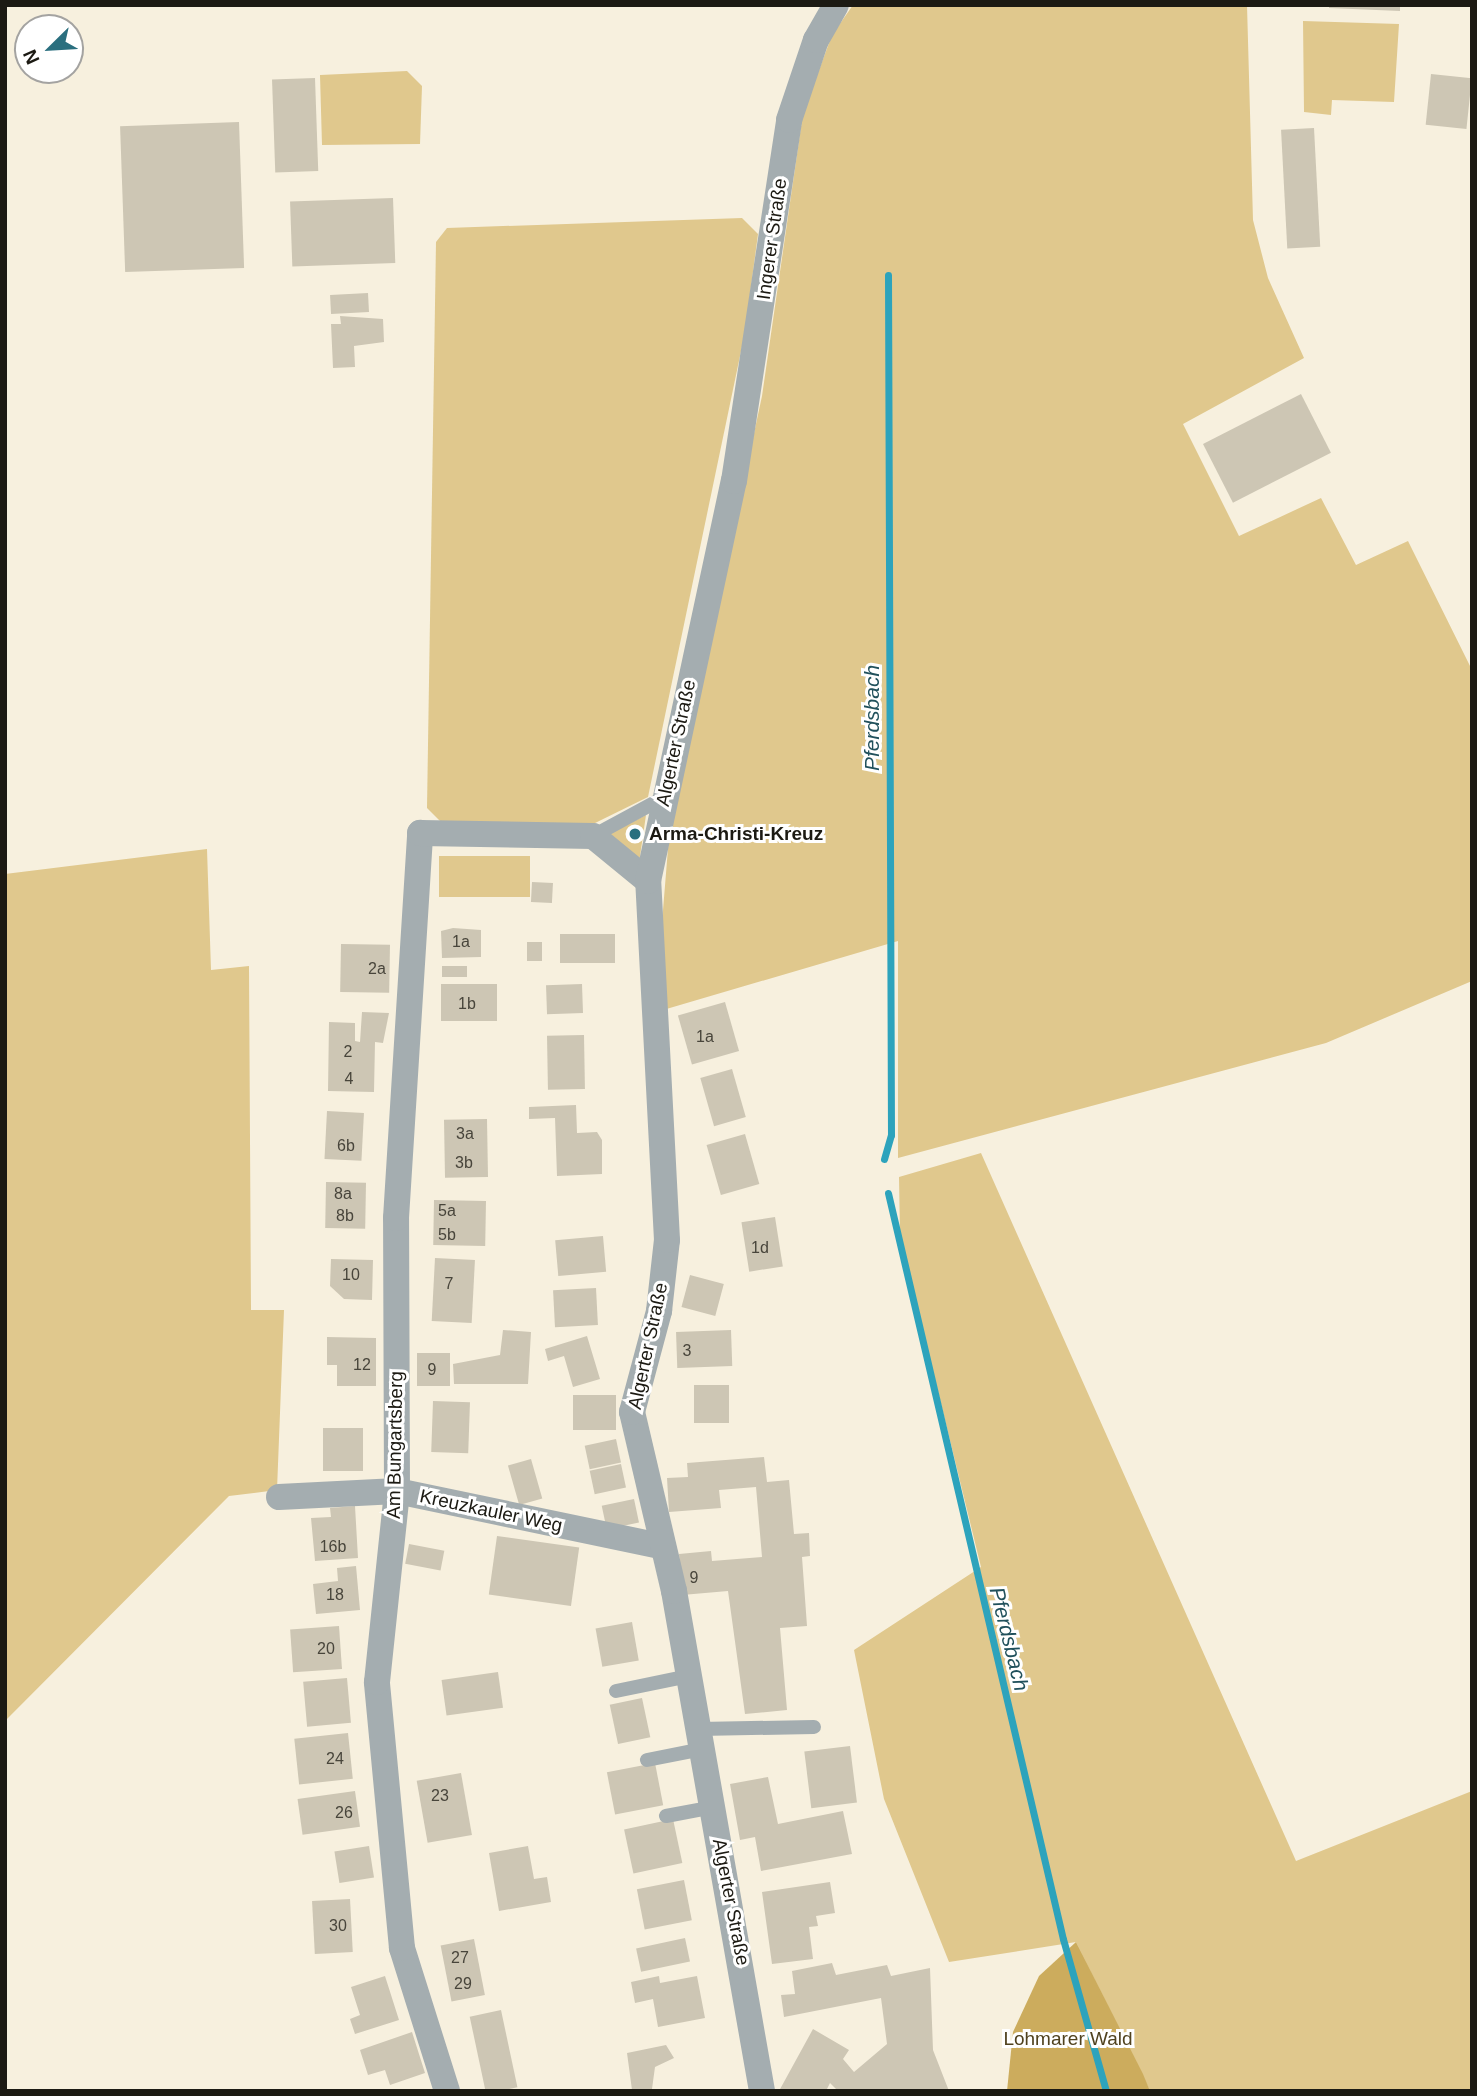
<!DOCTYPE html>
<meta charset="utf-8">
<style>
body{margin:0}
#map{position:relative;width:1477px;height:2096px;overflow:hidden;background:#f7f0de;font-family:Arial,sans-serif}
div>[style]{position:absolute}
.green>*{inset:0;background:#e0c88d;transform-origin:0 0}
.forest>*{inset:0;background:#ccac5d}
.stream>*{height:7px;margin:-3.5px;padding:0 3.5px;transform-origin:3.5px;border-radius:3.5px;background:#2da3bc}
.building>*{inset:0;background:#cdc6b4;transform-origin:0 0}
.lane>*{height:14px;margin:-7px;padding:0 7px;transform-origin:7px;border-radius:7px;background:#a4adb0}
.street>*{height:26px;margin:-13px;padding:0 13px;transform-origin:13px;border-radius:13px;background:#a4adb0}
.dots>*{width:19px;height:19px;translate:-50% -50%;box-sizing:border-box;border:4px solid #fff;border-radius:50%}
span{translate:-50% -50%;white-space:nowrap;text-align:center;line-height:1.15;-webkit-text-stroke:6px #fff;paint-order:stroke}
.number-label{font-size:16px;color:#48453b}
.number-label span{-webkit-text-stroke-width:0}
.street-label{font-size:19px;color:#1c1a13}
.poi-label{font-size:19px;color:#1c1a13;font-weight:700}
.left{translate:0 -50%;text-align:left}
.park-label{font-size:19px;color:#50421f}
.water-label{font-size:21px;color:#21515c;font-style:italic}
.frame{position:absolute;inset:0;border:7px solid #1c1a13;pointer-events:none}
.north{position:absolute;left:14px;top:14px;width:70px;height:70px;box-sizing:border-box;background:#fff;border:2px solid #a4a3a1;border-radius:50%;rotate:246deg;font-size:19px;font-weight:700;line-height:28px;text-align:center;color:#1c1a13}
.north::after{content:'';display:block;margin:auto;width:24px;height:32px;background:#2a6f7f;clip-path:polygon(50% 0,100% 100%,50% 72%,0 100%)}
</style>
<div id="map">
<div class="green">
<i style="clip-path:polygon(853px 5px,1247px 5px,1253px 220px,1268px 278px,1304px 358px,1183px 424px,1239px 536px,1321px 498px,1356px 565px,1408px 541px,1472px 670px,1472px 981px,1326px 1043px,898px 1158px,898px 941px,663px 1010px,660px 947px,670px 824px,762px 396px,803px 113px,832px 35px)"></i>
<i style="clip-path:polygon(1303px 21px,1399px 24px,1394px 102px,1332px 100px,1331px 115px,1304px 112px)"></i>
<i style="clip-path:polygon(407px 71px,422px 86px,420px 144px,322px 145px,320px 75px)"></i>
<i style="clip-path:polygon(742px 218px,758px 234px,745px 332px,648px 797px,591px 825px,444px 825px,427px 808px,436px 242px,447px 228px)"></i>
<i style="clip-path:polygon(646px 815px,639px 863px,607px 835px)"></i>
<i style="clip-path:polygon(207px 849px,211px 970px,249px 966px,251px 1310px,284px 1310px,277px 1490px,229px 1496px,5px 1721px,5px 874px)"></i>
<i style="left:439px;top:856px;width:91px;height:41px"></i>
<i style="clip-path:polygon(981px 1153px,1296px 1861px,1472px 1791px,1472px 2091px,1150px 2091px,1076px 1942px,949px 1962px,884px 1799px,854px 1650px,981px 1567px,900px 1236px,899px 1177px)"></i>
</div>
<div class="forest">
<i style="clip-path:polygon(1076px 1942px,1143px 2074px,1150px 2091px,1007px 2091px,1013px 2032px,1039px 1976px)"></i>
</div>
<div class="stream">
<i style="left:884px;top:1159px;width:25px;rotate:-74deg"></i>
<i style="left:891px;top:1135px;width:860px;rotate:-90.2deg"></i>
<i style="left:888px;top:1193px;width:766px;rotate:76.8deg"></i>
<i style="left:1063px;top:1939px;width:158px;rotate:74.2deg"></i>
</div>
<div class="building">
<i style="clip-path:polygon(1329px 5px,1400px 5px,1400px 11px,1329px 8px)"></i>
<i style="left:1431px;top:74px;width:41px;height:51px;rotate:6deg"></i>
<i style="left:315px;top:78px;width:93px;height:43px;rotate:88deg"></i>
<i style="left:239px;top:122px;width:146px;height:119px;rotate:88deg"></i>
<i style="left:1314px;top:128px;width:119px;height:33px;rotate:87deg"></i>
<i style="left:393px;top:198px;width:65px;height:103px;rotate:88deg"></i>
<i style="left:368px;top:293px;width:19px;height:38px;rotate:87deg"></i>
<i style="clip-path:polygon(340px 316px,383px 319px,384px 342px,354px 346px,355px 367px,333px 368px,331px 324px,341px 324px)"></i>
<i style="left:1301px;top:394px;width:66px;height:110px;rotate:63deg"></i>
<i style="left:532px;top:882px;width:21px;height:20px;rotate:3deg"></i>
<i style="clip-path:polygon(453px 928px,481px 930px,481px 957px,442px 958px,441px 931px)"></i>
<i style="left:615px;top:934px;width:29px;height:55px;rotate:90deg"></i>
<i style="left:527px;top:942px;width:15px;height:19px"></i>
<i style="left:341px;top:944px;width:49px;height:48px;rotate:1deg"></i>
<i style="left:442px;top:966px;width:25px;height:11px"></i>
<i style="left:497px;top:984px;width:37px;height:56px;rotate:90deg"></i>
<i style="left:582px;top:984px;width:29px;height:36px;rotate:88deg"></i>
<i style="left:725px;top:1002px;width:51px;height:49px;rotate:74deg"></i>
<i style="clip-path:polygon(362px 1012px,389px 1013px,383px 1043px,375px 1042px,374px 1092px,328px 1091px,329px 1022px,355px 1023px,355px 1041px,360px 1042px)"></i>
<i style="left:584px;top:1035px;width:54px;height:37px;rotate:89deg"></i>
<i style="left:732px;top:1069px;width:50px;height:33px;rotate:74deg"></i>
<i style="clip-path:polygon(576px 1105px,577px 1133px,597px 1132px,602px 1140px,602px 1174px,557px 1176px,555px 1118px,529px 1119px,529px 1107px)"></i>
<i style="left:327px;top:1111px;width:37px;height:48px;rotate:3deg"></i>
<i style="left:487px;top:1119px;width:58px;height:43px;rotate:89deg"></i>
<i style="left:745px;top:1134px;width:52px;height:40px;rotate:74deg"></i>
<i style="left:326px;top:1182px;width:40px;height:46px;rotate:1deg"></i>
<i style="left:434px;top:1200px;width:52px;height:45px;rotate:1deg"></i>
<i style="left:775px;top:1217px;width:50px;height:34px;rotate:81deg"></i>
<i style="left:603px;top:1236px;width:36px;height:48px;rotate:85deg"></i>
<i style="left:435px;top:1258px;width:40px;height:63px;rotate:3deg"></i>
<i style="clip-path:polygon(331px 1259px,373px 1260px,372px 1300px,344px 1299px,330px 1286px)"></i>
<i style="left:690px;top:1275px;width:35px;height:33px;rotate:15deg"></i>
<i style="left:596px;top:1288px;width:37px;height:43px;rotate:87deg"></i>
<i style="clip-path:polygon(503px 1330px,531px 1332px,528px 1384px,454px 1384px,453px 1364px,500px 1355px)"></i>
<i style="left:731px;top:1330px;width:36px;height:55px;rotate:88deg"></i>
<i style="clip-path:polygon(587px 1336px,600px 1379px,573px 1387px,564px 1356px,548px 1361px,545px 1349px)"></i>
<i style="clip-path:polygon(327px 1337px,376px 1338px,376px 1386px,337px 1386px,337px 1365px,327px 1365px)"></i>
<i style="left:417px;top:1353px;width:33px;height:33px"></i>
<i style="left:729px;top:1385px;width:38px;height:35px;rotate:90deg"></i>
<i style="left:573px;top:1395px;width:43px;height:35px"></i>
<i style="left:433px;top:1401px;width:37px;height:51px;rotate:2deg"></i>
<i style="left:323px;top:1428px;width:40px;height:43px"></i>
<i style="left:616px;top:1439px;width:24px;height:32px;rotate:78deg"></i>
<i style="clip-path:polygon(764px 1457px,767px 1482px,789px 1480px,794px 1534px,809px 1533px,810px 1556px,802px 1557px,807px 1626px,780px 1628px,787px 1710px,745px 1714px,728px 1591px,682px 1595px,679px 1554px,711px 1551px,712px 1561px,762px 1557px,756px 1487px,719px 1490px,721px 1508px,669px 1512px,667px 1478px,688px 1477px,687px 1463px)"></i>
<i style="left:531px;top:1459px;width:41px;height:24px;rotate:74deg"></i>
<i style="left:621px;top:1464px;width:24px;height:32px;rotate:78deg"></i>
<i style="left:634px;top:1499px;width:24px;height:33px;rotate:78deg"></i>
<i style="clip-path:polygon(355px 1506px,358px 1558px,315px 1561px,311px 1518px,331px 1517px,330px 1508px)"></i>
<i style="left:497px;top:1536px;width:83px;height:59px;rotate:8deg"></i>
<i style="left:409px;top:1544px;width:36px;height:20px;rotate:11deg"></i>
<i style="clip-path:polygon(356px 1566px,360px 1610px,316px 1614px,313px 1584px,338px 1581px,337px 1568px)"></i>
<i style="left:632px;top:1622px;width:39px;height:37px;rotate:80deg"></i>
<i style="left:339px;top:1626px;width:43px;height:49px;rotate:86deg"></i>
<i style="left:498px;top:1672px;width:36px;height:57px;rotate:82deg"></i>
<i style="left:347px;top:1678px;width:45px;height:44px;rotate:85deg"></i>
<i style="left:642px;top:1698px;width:40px;height:33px;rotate:78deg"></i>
<i style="left:348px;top:1733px;width:46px;height:54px;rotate:84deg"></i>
<i style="left:850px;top:1746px;width:57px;height:46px;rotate:83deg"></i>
<i style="left:655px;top:1763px;width:43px;height:49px;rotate:79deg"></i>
<i style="left:461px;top:1773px;width:63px;height:45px;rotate:80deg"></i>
<i style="clip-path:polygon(768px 1777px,778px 1824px,843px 1811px,852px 1854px,761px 1871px,755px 1837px,740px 1840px,730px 1784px)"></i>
<i style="left:355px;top:1791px;width:36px;height:58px;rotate:82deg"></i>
<i style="left:673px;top:1819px;width:45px;height:50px;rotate:78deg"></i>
<i style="left:369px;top:1846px;width:32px;height:35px;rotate:81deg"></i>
<i style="clip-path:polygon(528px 1846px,534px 1879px,547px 1877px,551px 1902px,499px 1911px,489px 1853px)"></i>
<i style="left:684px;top:1880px;width:41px;height:48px;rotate:79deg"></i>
<i style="clip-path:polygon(830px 1882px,835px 1913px,816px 1916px,818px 1926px,809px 1927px,813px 1959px,772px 1964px,762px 1892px)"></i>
<i style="left:350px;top:1899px;width:53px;height:38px;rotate:87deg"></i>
<i style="left:685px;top:1938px;width:24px;height:50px;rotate:78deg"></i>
<i style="left:474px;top:1939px;width:57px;height:34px;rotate:79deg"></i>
<i style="clip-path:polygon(832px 1963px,836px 1975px,887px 1965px,891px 1976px,930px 1968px,933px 2050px,949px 2091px,838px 2091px,830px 2083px,826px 2091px,779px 2091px,813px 2029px,849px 2050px,843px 2059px,854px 2072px,887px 2044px,881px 1998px,784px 2017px,781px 1995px,795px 1994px,792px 1971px)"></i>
<i style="clip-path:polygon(385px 1976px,399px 2020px,355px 2034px,350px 2019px,360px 2015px,351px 1987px)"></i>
<i style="clip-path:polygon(659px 1976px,660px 1983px,697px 1976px,705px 2018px,658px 2027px,653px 1999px,635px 2003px,631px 1982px)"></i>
<i style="left:501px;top:2010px;width:79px;height:32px;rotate:78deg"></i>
<i style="clip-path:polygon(412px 2032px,425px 2073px,390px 2085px,385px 2070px,368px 2075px,360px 2050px)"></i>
<i style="clip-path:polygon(666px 2045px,674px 2058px,655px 2067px,652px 2089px,632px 2090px,627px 2053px)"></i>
</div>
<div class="lane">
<i style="left:593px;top:836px;width:80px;rotate:-28.5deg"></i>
<i style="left:616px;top:1691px;width:75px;rotate:-11.6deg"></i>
<i style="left:699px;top:1729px;width:115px;rotate:-1deg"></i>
<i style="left:647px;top:1760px;width:56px;rotate:-11.3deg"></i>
<i style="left:666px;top:1816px;width:48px;rotate:-10.8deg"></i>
</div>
<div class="street">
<i style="left:279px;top:1497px;width:118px;rotate:-2.9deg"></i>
<i style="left:397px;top:1491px;width:270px;rotate:11.8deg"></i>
<i style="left:447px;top:2091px;width:150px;rotate:-107.5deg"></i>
<i style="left:402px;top:1948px;width:267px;rotate:-95.4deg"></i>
<i style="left:377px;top:1682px;width:192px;rotate:-84deg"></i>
<i style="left:397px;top:1491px;width:273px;rotate:-90.2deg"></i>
<i style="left:396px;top:1218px;width:386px;rotate:-86.4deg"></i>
<i style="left:420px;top:833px;width:173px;rotate:1deg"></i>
<i style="left:593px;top:836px;width:71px;rotate:39.3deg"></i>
<i style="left:762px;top:2091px;width:508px;rotate:-99.98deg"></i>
<i style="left:674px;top:1591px;width:184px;rotate:-103.2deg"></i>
<i style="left:632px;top:1412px;width:105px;rotate:-75deg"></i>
<i style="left:659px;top:1311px;width:71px;rotate:-83.6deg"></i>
<i style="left:667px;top:1240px;width:360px;rotate:-93deg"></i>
<i style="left:648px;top:881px;width:409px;rotate:-77.9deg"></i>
<i style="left:734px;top:481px;width:365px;rotate:-81.3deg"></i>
<i style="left:789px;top:120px;width:84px;rotate:-71.4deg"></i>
<i style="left:816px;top:40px;width:40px;rotate:-60.3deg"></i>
</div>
<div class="dots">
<i style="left:635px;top:834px;background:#2a6f7f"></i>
</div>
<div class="number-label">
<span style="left:461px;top:942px">1a</span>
<span style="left:377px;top:969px">2a</span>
<span style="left:467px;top:1004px">1b</span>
<span style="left:705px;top:1037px">1a</span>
<span style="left:348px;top:1052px">2</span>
<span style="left:349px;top:1079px">4</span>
<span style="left:465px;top:1134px">3a</span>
<span style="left:346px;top:1146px">6b</span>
<span style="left:464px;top:1163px">3b</span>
<span style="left:343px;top:1194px">8a</span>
<span style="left:447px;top:1211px">5a</span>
<span style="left:345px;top:1216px">8b</span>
<span style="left:447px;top:1235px">5b</span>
<span style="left:760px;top:1248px">1d</span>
<span style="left:351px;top:1275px">10</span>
<span style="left:449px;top:1284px">7</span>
<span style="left:687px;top:1351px">3</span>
<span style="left:362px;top:1365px">12</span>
<span style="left:432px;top:1370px">9</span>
<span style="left:333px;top:1547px">16b</span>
<span style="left:694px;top:1578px">9</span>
<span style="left:335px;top:1595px">18</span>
<span style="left:326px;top:1649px">20</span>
<span style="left:335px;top:1759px">24</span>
<span style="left:440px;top:1796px">23</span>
<span style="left:344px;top:1813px">26</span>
<span style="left:338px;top:1926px">30</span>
<span style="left:460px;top:1958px">27</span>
<span style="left:463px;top:1984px">29</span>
</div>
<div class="street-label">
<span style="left:772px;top:239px;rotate:-82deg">Ingerer Straße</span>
<span style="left:676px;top:743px;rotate:-78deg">Algerter Straße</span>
<span style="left:648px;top:1346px;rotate:-78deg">Algerter Straße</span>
<span style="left:395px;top:1445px;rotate:-89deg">Am Bungartsberg</span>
<span style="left:491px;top:1511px;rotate:12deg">Kreuzkauler Weg</span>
<span style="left:731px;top:1902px;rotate:79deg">Algerter Straße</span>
</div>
<div class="poi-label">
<span class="left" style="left:649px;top:834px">Arma-Christi-Kreuz</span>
</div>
<div class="park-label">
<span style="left:1068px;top:2039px">Lohmarer Wald</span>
</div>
<div class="water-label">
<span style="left:872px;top:718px;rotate:-90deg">Pferdsbach</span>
<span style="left:1009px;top:1639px;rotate:76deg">Pferdsbach</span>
</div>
<div class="frame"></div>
<div class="north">N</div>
</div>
